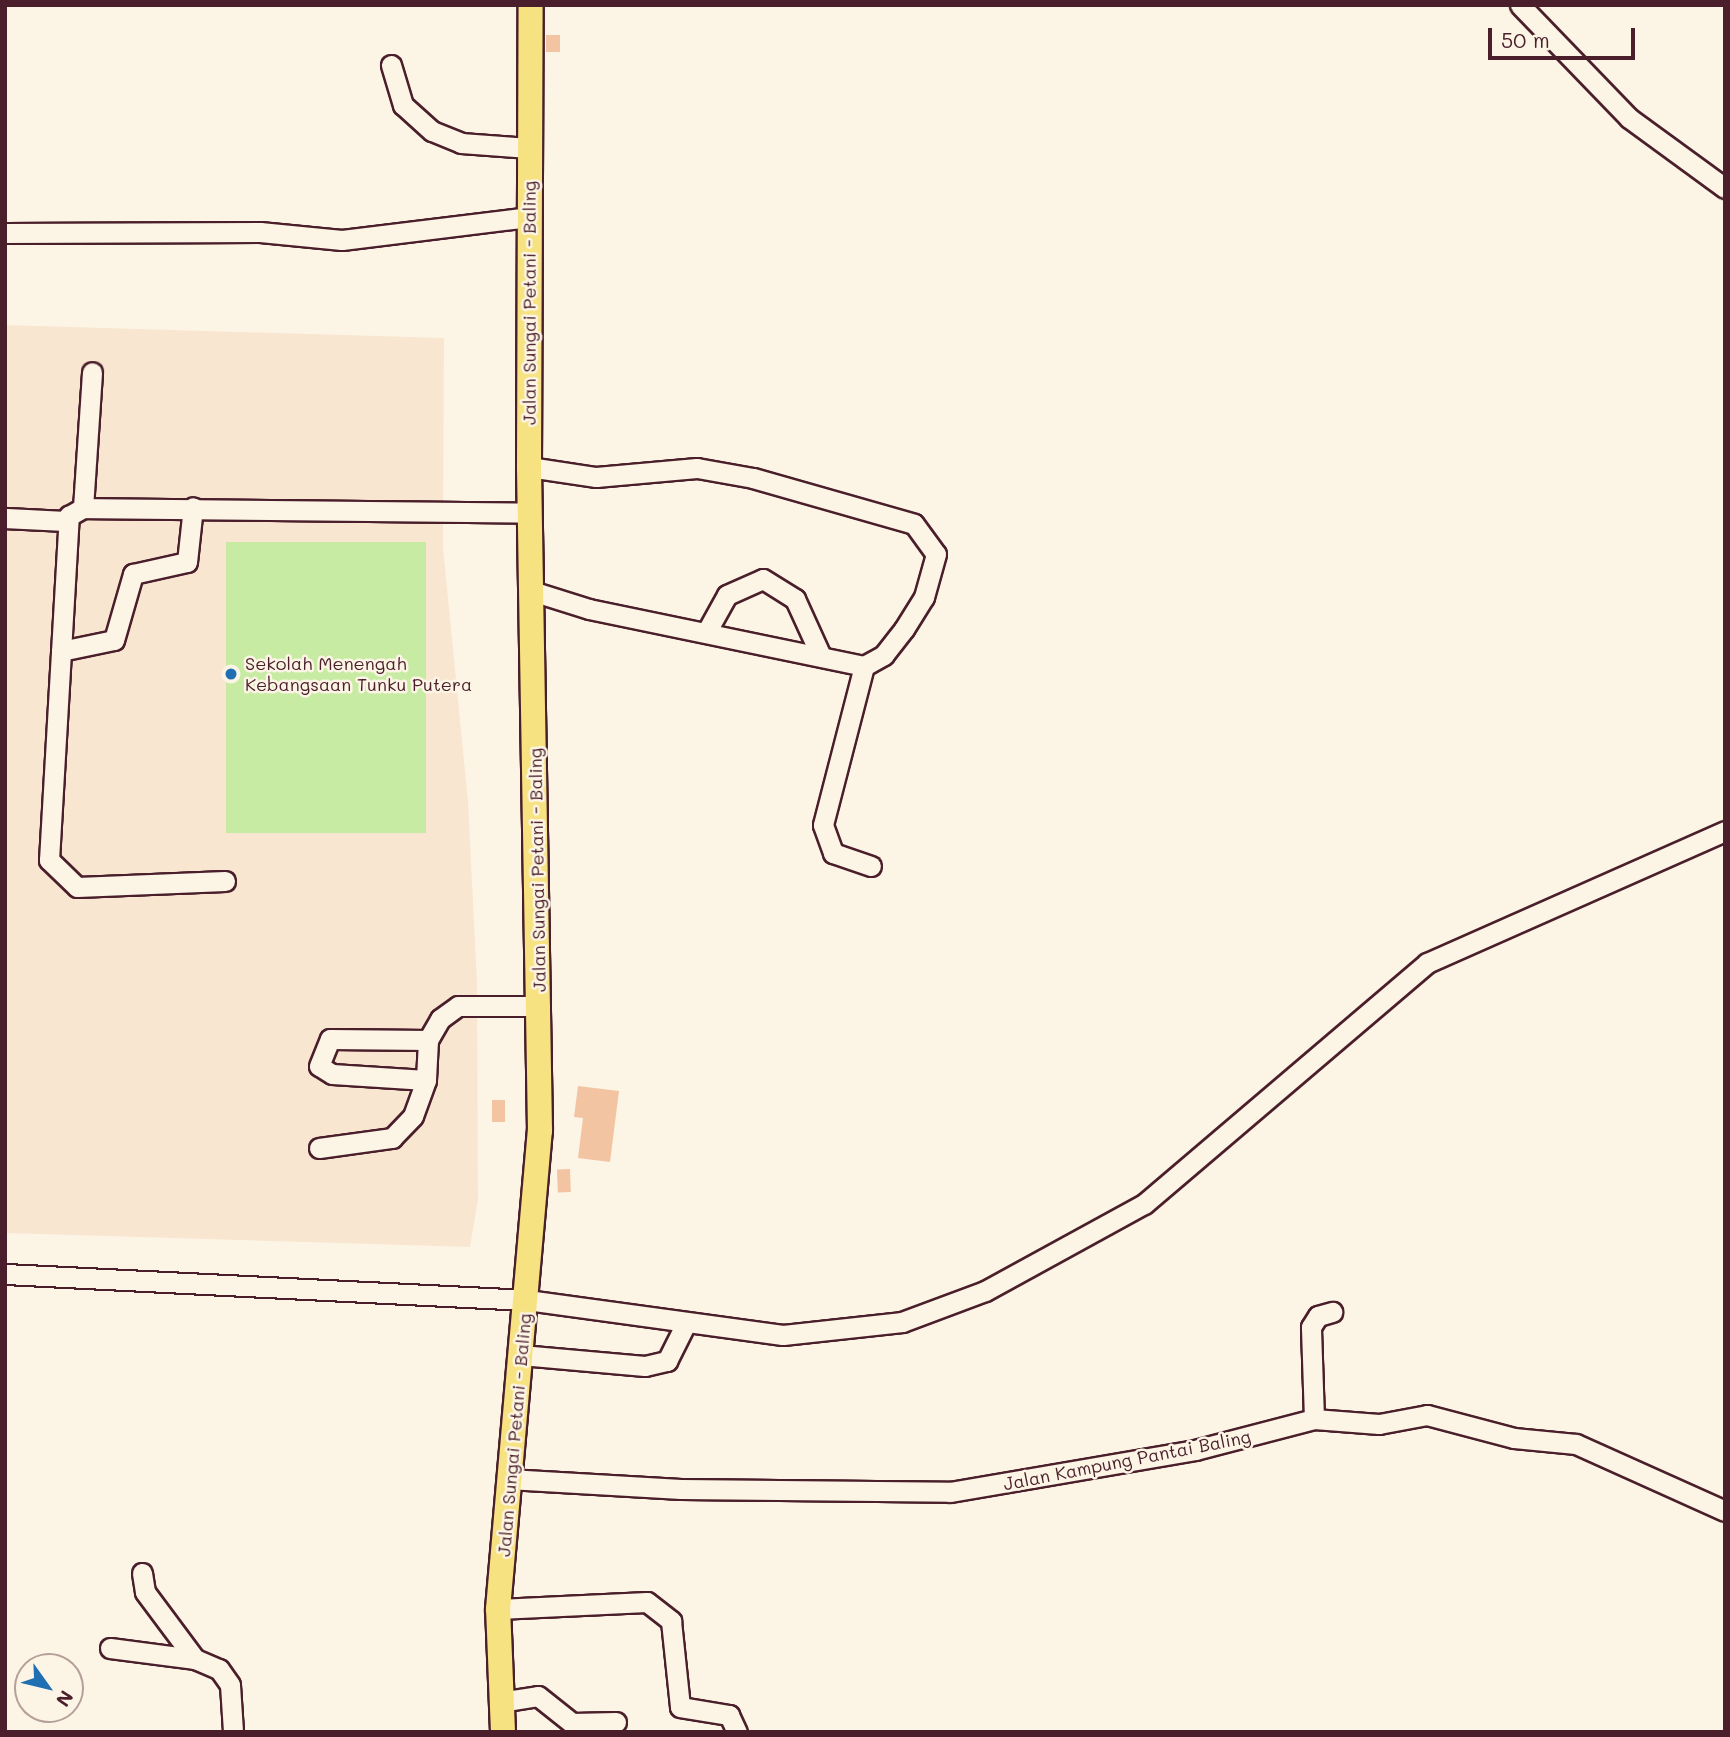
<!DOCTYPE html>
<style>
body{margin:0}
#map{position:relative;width:1730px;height:1737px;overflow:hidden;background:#fcf5e5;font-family:Mali,sans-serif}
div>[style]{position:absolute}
.built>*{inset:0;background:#f9e6d1}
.green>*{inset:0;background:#c8eba4;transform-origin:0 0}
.building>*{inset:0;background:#f2c4a2;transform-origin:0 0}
.roads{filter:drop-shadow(2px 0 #4a1f2b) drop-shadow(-2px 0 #4a1f2b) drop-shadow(0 2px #4a1f2b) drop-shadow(0 -2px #4a1f2b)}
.minor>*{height:19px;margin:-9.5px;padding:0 9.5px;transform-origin:9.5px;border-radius:9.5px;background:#fcf5e5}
.major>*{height:24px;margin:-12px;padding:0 12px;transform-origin:12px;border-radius:12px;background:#f7e281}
.dots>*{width:19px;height:19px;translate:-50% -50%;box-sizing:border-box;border:4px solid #fcf5e5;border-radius:50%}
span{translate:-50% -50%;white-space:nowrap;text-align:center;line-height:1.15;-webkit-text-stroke:5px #fcf5e5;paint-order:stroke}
.street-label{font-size:18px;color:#4a1f2b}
.poi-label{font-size:18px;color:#4a1f2b}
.left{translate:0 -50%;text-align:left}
.frame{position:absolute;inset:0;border:7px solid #4a1f2b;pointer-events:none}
.north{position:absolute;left:14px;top:1653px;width:70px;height:70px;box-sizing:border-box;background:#fcf5e5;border:2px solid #b59f9b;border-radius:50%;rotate:124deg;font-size:19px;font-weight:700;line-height:28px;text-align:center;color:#4a1f2b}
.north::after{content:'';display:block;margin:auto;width:24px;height:32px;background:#1f6fb2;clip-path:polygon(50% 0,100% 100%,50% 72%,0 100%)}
.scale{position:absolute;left:1488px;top:28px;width:147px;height:32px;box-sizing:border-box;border:4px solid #4a1f2b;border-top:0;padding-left:9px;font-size:21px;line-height:24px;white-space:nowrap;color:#4a1f2b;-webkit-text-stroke:5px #fcf5e5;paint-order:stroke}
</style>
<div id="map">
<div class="built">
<i style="clip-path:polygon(5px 325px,444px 338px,443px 547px,468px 801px,477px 983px,478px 1199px,470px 1247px,5px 1233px)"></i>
</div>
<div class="green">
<i style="left:426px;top:542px;width:291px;height:200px;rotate:90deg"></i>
</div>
<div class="building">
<i style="left:546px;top:35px;width:14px;height:17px"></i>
<i style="clip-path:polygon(578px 1086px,619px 1091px,610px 1162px,578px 1158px,583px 1118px,574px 1117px)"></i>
<i style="left:492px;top:1100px;width:13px;height:22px"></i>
<i style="left:570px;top:1169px;width:23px;height:13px;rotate:88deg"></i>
</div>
<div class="roads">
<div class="minor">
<i style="left:1520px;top:5px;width:157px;rotate:46deg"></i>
<i style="left:1629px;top:118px;width:119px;rotate:36.1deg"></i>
<i style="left:391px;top:65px;width:42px;rotate:73.3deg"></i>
<i style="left:403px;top:105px;width:39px;rotate:42deg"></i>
<i style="left:432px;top:131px;width:31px;rotate:22deg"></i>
<i style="left:461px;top:143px;width:68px;rotate:4.2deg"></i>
<i style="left:5px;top:233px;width:255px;rotate:-0.2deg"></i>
<i style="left:260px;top:232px;width:82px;rotate:5.6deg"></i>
<i style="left:342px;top:240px;width:187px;rotate:-7deg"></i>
<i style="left:529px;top:467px;width:68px;rotate:8.5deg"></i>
<i style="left:596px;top:477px;width:101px;rotate:-5.1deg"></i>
<i style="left:697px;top:468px;width:57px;rotate:10.1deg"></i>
<i style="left:753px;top:478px;width:167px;rotate:15.9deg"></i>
<i style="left:914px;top:524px;width:37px;rotate:54deg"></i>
<i style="left:936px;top:554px;width:45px;rotate:105.6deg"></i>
<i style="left:924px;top:597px;width:38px;rotate:122deg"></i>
<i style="left:904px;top:629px;width:33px;rotate:128deg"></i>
<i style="left:884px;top:655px;width:23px;rotate:151deg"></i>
<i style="left:864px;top:666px;width:281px;rotate:-168.3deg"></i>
<i style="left:589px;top:609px;width:60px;rotate:-162.5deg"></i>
<i style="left:83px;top:508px;width:136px;rotate:-86.2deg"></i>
<i style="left:5px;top:518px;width:61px;rotate:2.8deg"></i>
<i style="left:707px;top:631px;width:41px;rotate:-60.9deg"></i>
<i style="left:727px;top:595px;width:39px;rotate:-24deg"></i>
<i style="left:763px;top:579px;width:38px;rotate:32deg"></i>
<i style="left:795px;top:599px;width:63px;rotate:65.5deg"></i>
<i style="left:61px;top:651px;width:54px;rotate:-11.7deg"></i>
<i style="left:114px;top:640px;width:69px;rotate:-73.9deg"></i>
<i style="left:133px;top:574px;width:55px;rotate:-12.5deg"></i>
<i style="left:187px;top:562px;width:55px;rotate:-83.8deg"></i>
<i style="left:864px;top:666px;width:164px;rotate:104.5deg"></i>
<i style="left:823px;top:825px;width:30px;rotate:70deg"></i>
<i style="left:833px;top:853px;width:40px;rotate:18.9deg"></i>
<i style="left:225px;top:881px;width:148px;rotate:177.7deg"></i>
<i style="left:77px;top:887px;width:39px;rotate:-136deg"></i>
<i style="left:49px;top:860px;width:345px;rotate:-86.7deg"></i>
<i style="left:69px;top:516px;width:16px;rotate:-30deg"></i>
<i style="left:83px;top:508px;width:447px;rotate:0.6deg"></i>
<i style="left:428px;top:1040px;width:40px;rotate:92.9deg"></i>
<i style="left:426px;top:1080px;width:94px;rotate:-176.3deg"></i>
<i style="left:332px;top:1074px;width:15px;rotate:-148deg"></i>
<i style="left:319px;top:1066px;width:29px;rotate:-68deg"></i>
<i style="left:330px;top:1039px;width:98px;rotate:0.6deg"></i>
<i style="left:428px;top:1040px;width:24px;rotate:-60deg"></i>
<i style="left:440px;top:1019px;width:22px;rotate:-36deg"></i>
<i style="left:458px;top:1006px;width:82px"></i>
<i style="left:319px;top:1148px;width:74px;rotate:-7.8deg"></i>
<i style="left:392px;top:1138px;width:30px;rotate:-46deg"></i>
<i style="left:413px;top:1116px;width:38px;rotate:-70deg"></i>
<i style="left:5px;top:1274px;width:523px;rotate:2.85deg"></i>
<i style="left:527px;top:1300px;width:258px;rotate:7.8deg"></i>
<i style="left:783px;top:1335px;width:120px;rotate:-6.2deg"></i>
<i style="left:902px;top:1322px;width:89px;rotate:-20.5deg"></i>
<i style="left:985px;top:1291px;width:181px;rotate:-28.7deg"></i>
<i style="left:1144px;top:1204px;width:372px;rotate:-40.4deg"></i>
<i style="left:1427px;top:963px;width:326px;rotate:-23.9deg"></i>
<i style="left:521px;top:1355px;width:124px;rotate:5.1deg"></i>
<i style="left:645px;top:1366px;width:23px;rotate:-13deg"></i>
<i style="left:667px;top:1361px;width:42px;rotate:-63.4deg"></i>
<i style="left:1314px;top:1419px;width:92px;rotate:-91.9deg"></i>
<i style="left:1311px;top:1327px;width:13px;rotate:-58deg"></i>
<i style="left:1318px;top:1316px;width:15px;rotate:-16deg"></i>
<i style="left:508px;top:1479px;width:173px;rotate:3.3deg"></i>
<i style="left:681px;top:1489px;width:269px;rotate:0.6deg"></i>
<i style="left:950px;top:1492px;width:249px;rotate:-9.7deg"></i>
<i style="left:1195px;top:1450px;width:123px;rotate:-14.6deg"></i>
<i style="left:1314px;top:1419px;width:65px;rotate:4.4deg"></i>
<i style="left:1379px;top:1424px;width:49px;rotate:-10.6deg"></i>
<i style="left:1427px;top:1415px;width:90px;rotate:14.8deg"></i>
<i style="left:1514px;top:1438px;width:62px;rotate:5.5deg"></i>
<i style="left:1576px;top:1444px;width:163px;rotate:24.2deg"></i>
<i style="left:142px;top:1573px;width:19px;rotate:81deg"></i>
<i style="left:145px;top:1592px;width:84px;rotate:53.3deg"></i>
<i style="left:498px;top:1609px;width:149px;rotate:-2.7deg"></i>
<i style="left:647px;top:1602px;width:31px;rotate:38deg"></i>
<i style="left:671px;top:1621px;width:86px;rotate:84deg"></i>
<i style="left:680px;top:1707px;width:50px;rotate:9.3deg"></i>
<i style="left:729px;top:1715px;width:19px;rotate:65deg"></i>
<i style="left:110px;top:1648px;width:86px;rotate:7.4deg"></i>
<i style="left:195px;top:1659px;width:26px;rotate:23deg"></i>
<i style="left:219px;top:1669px;width:19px;rotate:55deg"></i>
<i style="left:230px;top:1685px;width:47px;rotate:86.3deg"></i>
<i style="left:500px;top:1702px;width:38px;rotate:-9deg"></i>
<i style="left:538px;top:1696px;width:43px;rotate:38.5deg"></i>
<i style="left:572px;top:1723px;width:44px;rotate:-1.3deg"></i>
</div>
<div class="major">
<i style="left:503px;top:1732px;width:123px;rotate:-92.3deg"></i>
<i style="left:498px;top:1609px;width:480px;rotate:-85deg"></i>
<i style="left:540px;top:1131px;width:664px;rotate:-90.95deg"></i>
<i style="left:529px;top:467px;width:462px;rotate:-89.8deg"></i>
</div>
</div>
<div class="dots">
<i style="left:231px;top:674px;background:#1f6fb2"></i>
</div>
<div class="street-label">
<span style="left:529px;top:303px;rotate:-90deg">Jalan Sungai Petani - Baling</span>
<span style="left:537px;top:870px;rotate:-91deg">Jalan Sungai Petani - Baling</span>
<span style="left:514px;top:1435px;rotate:-85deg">Jalan Sungai Petani - Baling</span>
<span style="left:1127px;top:1460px;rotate:-11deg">Jalan Kampung Pantai Baling</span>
</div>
<div class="poi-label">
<span class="left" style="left:245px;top:674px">Sekolah Menengah<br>Kebangsaan Tunku Putera</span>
</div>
<div class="frame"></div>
<div class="north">N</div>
<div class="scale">50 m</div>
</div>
